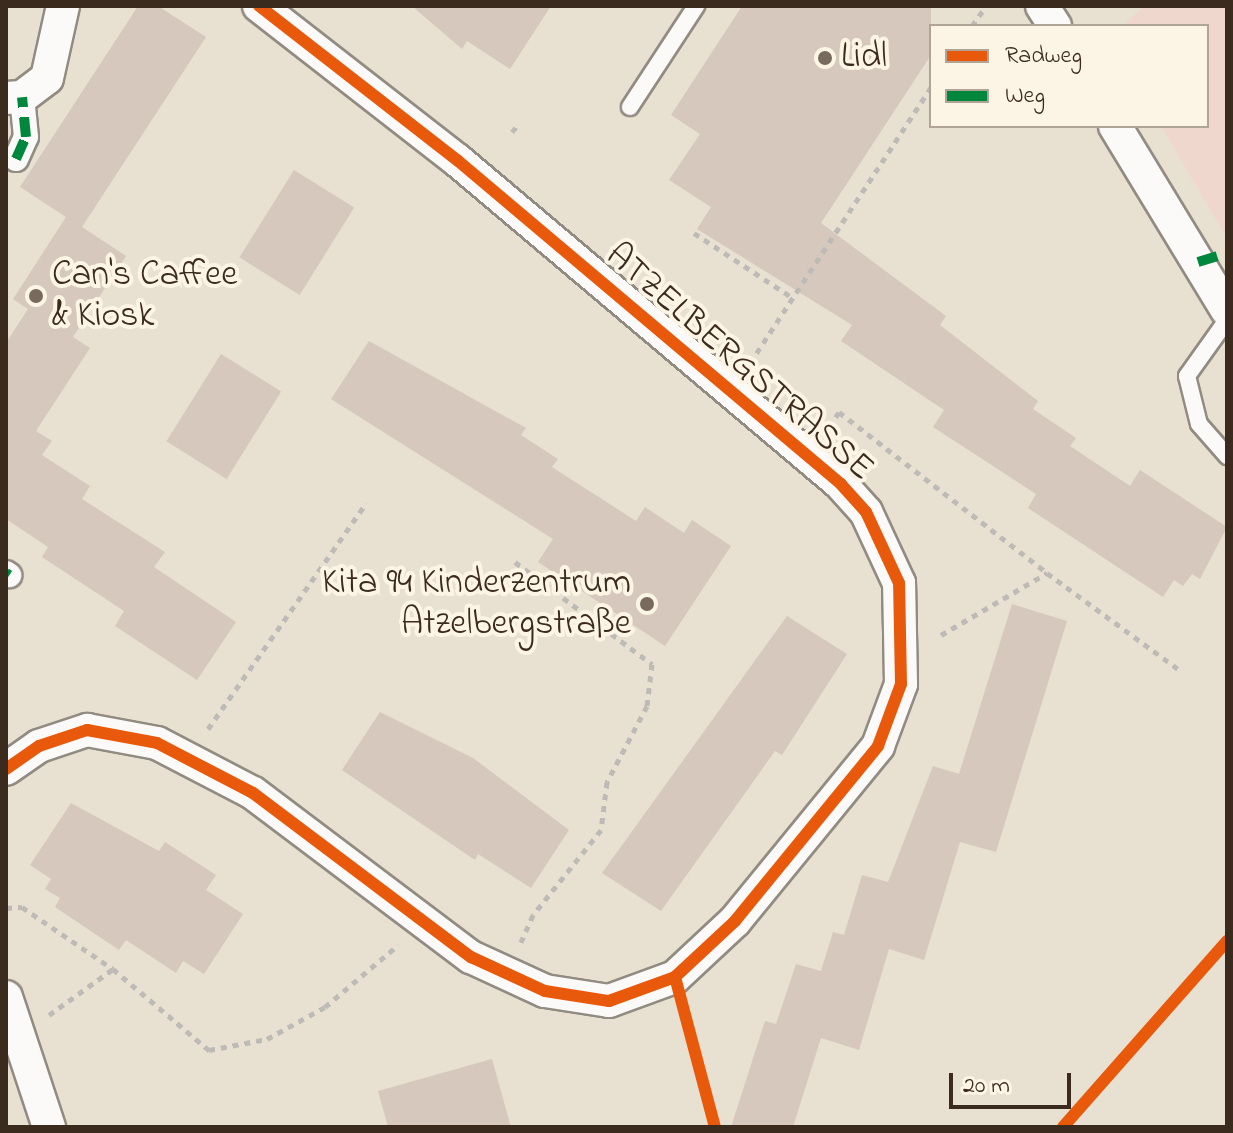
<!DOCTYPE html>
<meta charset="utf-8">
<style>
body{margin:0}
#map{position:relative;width:1233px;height:1133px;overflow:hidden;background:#e8e0d0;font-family:"Indie Flower",sans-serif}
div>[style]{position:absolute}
.built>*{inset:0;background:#f0d7ce}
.building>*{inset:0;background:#d6c8bd;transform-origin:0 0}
.path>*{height:5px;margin-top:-2.5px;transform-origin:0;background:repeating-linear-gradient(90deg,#bebbb7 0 6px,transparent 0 12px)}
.roads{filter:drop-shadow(2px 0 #928b81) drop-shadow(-2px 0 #928b81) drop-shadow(0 2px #928b81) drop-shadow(0 -2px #928b81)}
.service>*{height:16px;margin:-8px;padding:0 8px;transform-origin:8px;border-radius:8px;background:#fcfaf8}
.pedestrian>*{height:24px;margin:-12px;padding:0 12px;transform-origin:12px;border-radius:12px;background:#fcfaf8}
.minor>*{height:32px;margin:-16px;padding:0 16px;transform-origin:16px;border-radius:16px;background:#fcfaf8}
.quiet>*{height:10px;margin-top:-5px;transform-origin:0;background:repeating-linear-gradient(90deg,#00873e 0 20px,transparent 0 30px)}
.cycleway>*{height:12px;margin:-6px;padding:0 6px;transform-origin:6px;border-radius:6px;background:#e8590c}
.dots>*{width:22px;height:22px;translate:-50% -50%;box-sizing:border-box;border:4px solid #fcf5e5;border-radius:50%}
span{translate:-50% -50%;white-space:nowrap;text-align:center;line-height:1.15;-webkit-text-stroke:8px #fcf5e5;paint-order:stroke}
.poi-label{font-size:36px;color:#3b2a1e}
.left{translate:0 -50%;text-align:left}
.right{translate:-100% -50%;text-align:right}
.street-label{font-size:36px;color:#3b2a1e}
.frame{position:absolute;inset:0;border:8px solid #3b2a1e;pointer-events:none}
.legend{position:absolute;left:929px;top:24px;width:280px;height:104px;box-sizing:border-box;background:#fcf5e5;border:2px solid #afa495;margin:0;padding:10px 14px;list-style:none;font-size:24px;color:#3b2a1e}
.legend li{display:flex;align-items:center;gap:16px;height:40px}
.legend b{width:40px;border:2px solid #afa495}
.scale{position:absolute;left:949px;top:1073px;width:122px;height:36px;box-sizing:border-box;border:4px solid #3b2a1e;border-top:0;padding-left:10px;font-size:24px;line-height:28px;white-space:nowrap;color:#3b2a1e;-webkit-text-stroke:6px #fcf5e5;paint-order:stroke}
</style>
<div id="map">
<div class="built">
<i style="clip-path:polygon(1144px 6px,1227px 6px,1227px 238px,1161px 126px,1207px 126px,1207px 26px,1123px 26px)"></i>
</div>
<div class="building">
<i style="clip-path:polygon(138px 6px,158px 6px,206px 37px,82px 227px,126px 256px,73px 337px,90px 348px,36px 431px,52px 441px,42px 455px,90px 486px,82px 499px,165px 552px,154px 567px,236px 622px,197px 680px,115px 626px,124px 611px,42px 557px,48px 547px,6px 519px,6px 343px,28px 309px,13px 299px,66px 217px,20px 187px)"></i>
<i style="clip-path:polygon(412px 6px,551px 6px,510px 69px,467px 41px,462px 49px)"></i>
<i style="clip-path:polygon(742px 6px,931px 6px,931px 55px,821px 223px,946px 316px,940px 325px,1038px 401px,1033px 409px,1076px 438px,1070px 446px,1130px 486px,1140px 470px,1227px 527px,1200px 579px,1192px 574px,1183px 586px,1174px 580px,1163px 597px,1028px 508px,1036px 494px,933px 427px,944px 410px,841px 341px,852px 325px,697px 229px,711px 207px,669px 180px,700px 134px,671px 115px)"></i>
<i style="left:294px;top:170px;width:71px;height:103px;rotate:32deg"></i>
<i style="clip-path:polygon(369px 341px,526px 428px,521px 435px,558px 459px,552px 467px,636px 521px,645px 507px,684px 533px,692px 520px,731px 546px,665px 646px,538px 562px,553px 539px,331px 399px)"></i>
<i style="left:221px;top:354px;width:71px;height:103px;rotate:32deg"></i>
<i style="clip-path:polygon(1012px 604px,1067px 621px,996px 852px,960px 842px,924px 960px,889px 949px,859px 1050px,821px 1038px,793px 1127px,731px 1127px,765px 1021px,776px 1024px,796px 964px,821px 971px,833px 932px,844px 935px,862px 875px,888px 882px,933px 766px,959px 774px)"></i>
<i style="clip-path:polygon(787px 616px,847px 654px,782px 755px,775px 751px,661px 911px,602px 873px)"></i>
<i style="clip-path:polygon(380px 712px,473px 758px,569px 830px,531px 888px,478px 854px,475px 860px,342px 770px)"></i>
<i style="clip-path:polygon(71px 803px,159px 851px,165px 842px,216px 875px,206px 890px,243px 914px,204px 974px,183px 961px,176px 973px,126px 940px,119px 950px,55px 907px,60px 898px,45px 889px,51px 879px,30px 865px)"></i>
<i style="clip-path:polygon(492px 1059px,511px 1127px,388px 1127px,378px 1091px)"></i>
</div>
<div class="path">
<i style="left:972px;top:26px;width:24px;rotate:-55deg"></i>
<i style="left:512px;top:132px;width:8px;rotate:-50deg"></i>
<i style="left:694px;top:233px;width:118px;rotate:33.3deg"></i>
<i style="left:750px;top:363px;width:330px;rotate:-56.7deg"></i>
<i style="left:829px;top:427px;width:18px;rotate:-56deg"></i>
<i style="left:839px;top:412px;width:263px;rotate:37.7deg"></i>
<i style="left:515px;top:562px;width:171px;rotate:36.7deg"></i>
<i style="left:652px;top:664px;width:42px;rotate:96.8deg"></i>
<i style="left:647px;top:706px;width:86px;rotate:117.8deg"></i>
<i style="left:607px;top:782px;width:48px;rotate:97.1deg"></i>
<i style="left:601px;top:830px;width:109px;rotate:128.7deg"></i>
<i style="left:533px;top:915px;width:30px;rotate:114deg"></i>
<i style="left:941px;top:635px;width:123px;rotate:-30.3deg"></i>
<i style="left:1047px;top:573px;width:162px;rotate:36.2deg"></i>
<i style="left:208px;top:729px;width:276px;rotate:-55deg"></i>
<i style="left:6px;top:908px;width:16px;rotate:-4deg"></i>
<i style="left:22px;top:907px;width:110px;rotate:34.3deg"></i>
<i style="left:113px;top:969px;width:126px;rotate:40.2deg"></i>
<i style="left:209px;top:1050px;width:59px;rotate:-10.7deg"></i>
<i style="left:267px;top:1039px;width:66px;rotate:-28.9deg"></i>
<i style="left:325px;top:1007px;width:96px;rotate:-40.3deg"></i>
<i style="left:49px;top:1015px;width:79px;rotate:-35.7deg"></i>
<i style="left:1063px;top:1127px;width:248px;rotate:-48.6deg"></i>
</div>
<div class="roads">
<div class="service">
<i style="left:630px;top:107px;width:121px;rotate:-56.8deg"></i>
<i style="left:1227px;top:320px;width:69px;rotate:125.5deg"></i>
<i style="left:1187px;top:376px;width:49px;rotate:76deg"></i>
<i style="left:1199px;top:424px;width:43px;rotate:48.8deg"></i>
</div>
<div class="pedestrian">
<i style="left:16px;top:159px;width:24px;rotate:-66deg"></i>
<i style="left:26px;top:137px;width:40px;rotate:-95.7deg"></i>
<i style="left:6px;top:573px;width:4px;rotate:34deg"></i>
</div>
<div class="minor">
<i style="left:1042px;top:6px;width:24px;rotate:57deg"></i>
<i style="left:6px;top:98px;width:16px;rotate:-4deg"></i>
<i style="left:22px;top:97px;width:31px;rotate:-37deg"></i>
<i style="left:47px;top:78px;width:74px;rotate:-77.5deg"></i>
<i style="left:1115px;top:126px;width:215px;rotate:58.7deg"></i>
<i style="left:6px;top:769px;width:40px;rotate:-34.9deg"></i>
<i style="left:39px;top:746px;width:51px;rotate:-18.4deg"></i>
<i style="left:87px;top:730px;width:71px;rotate:10.5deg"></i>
<i style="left:157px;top:743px;width:108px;rotate:27.5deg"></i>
<i style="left:253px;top:793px;width:273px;rotate:37deg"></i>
<i style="left:471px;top:957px;width:81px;rotate:24.7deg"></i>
<i style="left:545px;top:991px;width:65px;rotate:8.9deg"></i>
<i style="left:609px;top:1001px;width:70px;rotate:-20deg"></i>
<i style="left:675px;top:977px;width:82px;rotate:-43deg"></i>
<i style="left:735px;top:921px;width:226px;rotate:-50.7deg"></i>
<i style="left:878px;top:746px;width:66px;rotate:-69.6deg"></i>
<i style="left:901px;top:684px;width:101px;rotate:-91.1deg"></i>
<i style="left:899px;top:583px;width:78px;rotate:-114.9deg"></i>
<i style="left:866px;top:512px;width:38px;rotate:-132deg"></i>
<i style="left:841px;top:484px;width:502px;rotate:-139.84deg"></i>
<i style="left:457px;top:160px;width:251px;rotate:-142.1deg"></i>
<i style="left:6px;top:997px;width:137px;rotate:71.7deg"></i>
</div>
</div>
<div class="quiet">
<i style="left:16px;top:159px;width:24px;rotate:-66deg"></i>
<i style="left:26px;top:137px;width:40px;rotate:-95.7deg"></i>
<i style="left:1198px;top:262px;width:30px;rotate:-17deg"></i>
<i style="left:6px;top:573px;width:4px;rotate:34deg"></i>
</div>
<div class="cycleway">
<i style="left:6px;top:769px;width:40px;rotate:-34.9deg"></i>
<i style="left:39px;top:746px;width:51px;rotate:-18.4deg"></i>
<i style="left:87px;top:730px;width:71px;rotate:10.5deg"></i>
<i style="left:157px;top:743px;width:108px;rotate:27.5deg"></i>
<i style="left:253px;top:793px;width:273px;rotate:37deg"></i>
<i style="left:471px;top:957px;width:81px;rotate:24.7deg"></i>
<i style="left:545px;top:991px;width:65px;rotate:8.9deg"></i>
<i style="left:609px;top:1001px;width:70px;rotate:-20deg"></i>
<i style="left:675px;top:977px;width:82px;rotate:-43deg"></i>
<i style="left:735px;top:921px;width:226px;rotate:-50.7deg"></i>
<i style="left:878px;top:746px;width:66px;rotate:-69.6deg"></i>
<i style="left:901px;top:684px;width:101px;rotate:-91.1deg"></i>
<i style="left:899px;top:583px;width:78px;rotate:-114.9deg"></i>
<i style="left:866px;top:512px;width:38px;rotate:-132deg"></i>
<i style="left:841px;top:484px;width:502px;rotate:-139.84deg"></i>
<i style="left:457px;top:160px;width:251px;rotate:-142.1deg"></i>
<i style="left:675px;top:977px;width:155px;rotate:75.1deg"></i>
<i style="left:1063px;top:1127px;width:248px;rotate:-48.6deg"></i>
</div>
<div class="dots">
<i style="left:825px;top:58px;background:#786a5c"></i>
<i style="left:36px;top:296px;background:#786a5c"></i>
<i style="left:647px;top:604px;background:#786a5c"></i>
</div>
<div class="poi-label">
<span class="left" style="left:841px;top:58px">Lidl</span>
<span class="left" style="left:52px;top:296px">Can's Caffee<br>&amp; Kiosk</span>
<span class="right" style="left:631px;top:604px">Kita 94 Kinderzentrum<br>Atzelbergstraße</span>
</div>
<div class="street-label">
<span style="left:739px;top:363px;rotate:41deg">ATZELBERGSTRASSE</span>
</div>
<div class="frame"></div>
<ul class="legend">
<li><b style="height:10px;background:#e8590c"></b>Radweg</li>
<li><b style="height:10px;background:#00873e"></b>Weg</li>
</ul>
<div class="scale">20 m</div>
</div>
